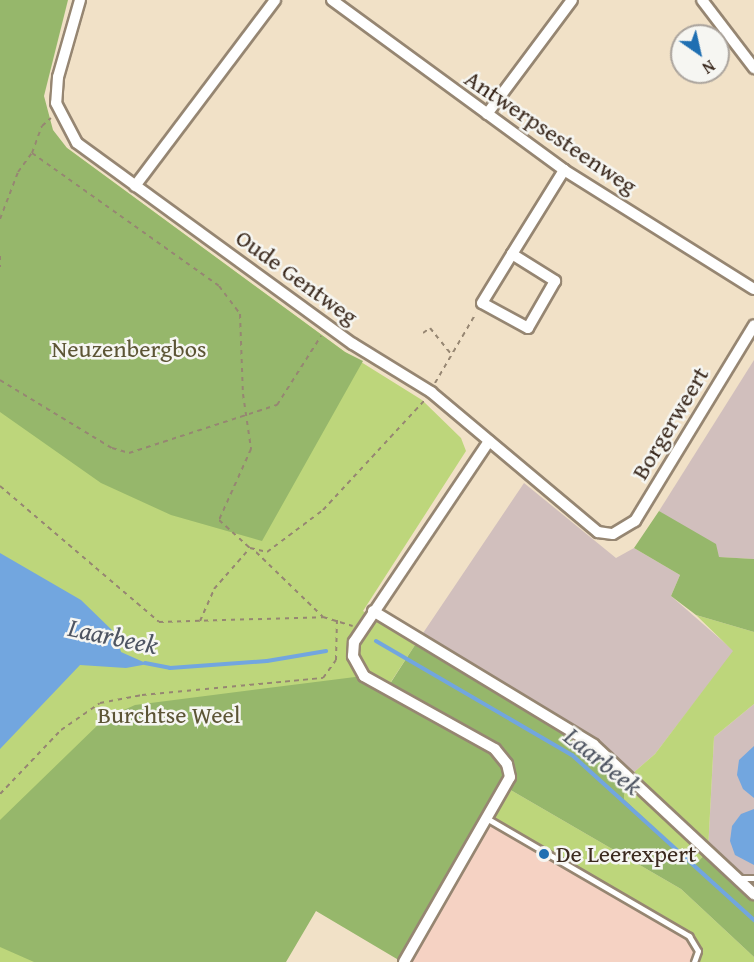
<!DOCTYPE html>
<style>
body{margin:0}
#map{position:relative;width:754px;height:962px;overflow:hidden;background:#f1e1c7;font-family:"Gentium Book Plus",serif}
div>[style]{position:absolute}
.built>*{inset:0;background:#f5d2c3}
.industrial>*{inset:0;background:#d1bfbd}
.green>*{inset:0;background:#bdd67b}
.forest>*{inset:0;background:#96b76b}
.water>*{inset:0;background:#72a6df}
.stream>*{height:4px;margin:-2px;padding:0 2px;transform-origin:2px;border-radius:2px;background:#72a6df}
.path>*{height:2px;margin-top:-1px;transform-origin:0;background:repeating-linear-gradient(90deg,#968672 0 4.5px,transparent 0 9px)}
.roads{filter:drop-shadow(2px 0 #968672) drop-shadow(-2px 0 #968672) drop-shadow(0 2px #968672) drop-shadow(0 -2px #968672)}
.service>*{height:5px;margin:-2.5px;padding:0 2.5px;transform-origin:2.5px;border-radius:2.5px;background:#fff}
.minor>*{height:10px;margin:-5px;padding:0 5px;transform-origin:5px;border-radius:5px;background:#fff}
.dots>*{width:16px;height:16px;translate:-50% -50%;box-sizing:border-box;border:3px solid #f6f6f2;border-radius:50%}
span{translate:-50% -50%;white-space:nowrap;text-align:center;line-height:1.15;-webkit-text-stroke:5px #f6f6f2;paint-order:stroke}
.street-label{font-size:24px;color:#3b2a1e}
.park-label{font-size:24px;color:#5c5535}
.poi-label{font-size:24px;color:#3b2a1e}
.left{translate:0 -50%;text-align:left}
.water-label{font-size:26px;color:#4e5562;font-style:italic}
.north{position:absolute;left:670px;top:24px;width:60px;height:60px;box-sizing:border-box;background:#f6f6f2;border:2px solid #aba49d;border-radius:50%;rotate:146deg;font-size:16px;font-weight:700;line-height:24px;text-align:center;color:#3b2a1e}
.north::after{content:'';display:block;margin:auto;width:21px;height:27px;background:#1f6fb2;clip-path:polygon(50% 0,100% 100%,50% 72%,0 100%)}
</style>
<div id="map">
<div class="built">
<i style="clip-path:polygon(507px 788px,754px 957px,754px 962px,404px 962px)"></i>
</div>
<div class="industrial">
<i style="clip-path:polygon(754px 360px,754px 559px,718px 557px,659px 511px)"></i>
<i style="clip-path:polygon(524px 483px,616px 558px,634px 548px,680px 575px,671px 596px,734px 651px,655px 754px,625px 780px,590px 748px,415px 645px)"></i>
<i style="clip-path:polygon(754px 704px,754px 894px,708px 851px,714px 737px)"></i>
</div>
<div class="green">
<i style="clip-path:polygon(0 111px,67px 148px,345px 352px,422px 400px,461px 438px,466px 451px,363px 611px,415px 645px,208px 962px,0 962px)"></i>
<i style="clip-path:polygon(696px 615px,754px 632px,754px 704px,714px 737px,708px 851px,695px 865px,624px 799px,625px 780px,655px 754px,733px 651px)"></i>
<i style="clip-path:polygon(507px 788px,681px 889px,754px 957px,754px 962px,694px 962px,695px 943px,488px 819px)"></i>
</div>
<div class="forest">
<i style="clip-path:polygon(0 0,68px 0,44px 96px,53px 130px,67px 148px,345px 352px,363px 361px,262px 541px,171px 515px,101px 483px,0 412px)"></i>
<i style="clip-path:polygon(659px 511px,716px 544px,719px 557px,754px 559px,754px 632px,696px 615px,671px 596px,680px 575px,634px 548px)"></i>
<i style="clip-path:polygon(415px 645px,590px 748px,625px 780px,624px 799px,695px 865px,708px 851px,754px 894px,754px 957px,681px 889px,507px 788px,402px 962px,316px 911px,286px 962px,34px 962px,0 947px,0 820px,104px 719px,135px 705px,363px 676px,386px 690px)"></i>
</div>
<div class="water">
<i style="clip-path:polygon(0 553px,81px 600px,116px 634px,121px 652px,148px 664px,126px 668px,80px 665px,0 749px)"></i>
<i style="clip-path:polygon(754px 746px,754px 798px,743px 789px,737px 775px,739px 760px)"></i>
<i style="clip-path:polygon(754px 809px,754px 865px,735px 855px,730px 841px,732px 826px,741px 814px)"></i>
</div>
<div class="stream">
<i style="left:376px;top:641px;width:227px;rotate:30.2deg"></i>
<i style="left:572px;top:755px;width:246px;rotate:42.2deg"></i>
<i style="left:145px;top:663px;width:25px;rotate:11deg"></i>
<i style="left:170px;top:668px;width:97px;rotate:-4.1deg"></i>
<i style="left:267px;top:661px;width:60px;rotate:-9.6deg"></i>
</div>
<div class="path">
<i style="left:32px;top:153px;width:229px;rotate:35.4deg"></i>
<i style="left:219px;top:286px;width:35px;rotate:53deg"></i>
<i style="left:240px;top:314px;width:80px;rotate:87.9deg"></i>
<i style="left:243px;top:394px;width:56px;rotate:81.7deg"></i>
<i style="left:251px;top:449px;width:78px;rotate:114.3deg"></i>
<i style="left:219px;top:520px;width:42px;rotate:42.1deg"></i>
<i style="left:250px;top:548px;width:17px;rotate:13deg"></i>
<i style="left:267px;top:552px;width:70px;rotate:-36.9deg"></i>
<i style="left:323px;top:510px;width:149px;rotate:-47.2deg"></i>
<i style="left:0;top:219px;width:50px;rotate:-69deg"></i>
<i style="left:18px;top:172px;width:24px;rotate:-54deg"></i>
<i style="left:32px;top:153px;width:29px;rotate:-70deg"></i>
<i style="left:42px;top:126px;width:12px;rotate:-42deg"></i>
<i style="left:0;top:256px;width:11px;rotate:90deg"></i>
<i style="left:423px;top:333px;width:9px;rotate:-36deg"></i>
<i style="left:430px;top:328px;width:33px;rotate:51deg"></i>
<i style="left:0;top:380px;width:131px;rotate:31.3deg"></i>
<i style="left:112px;top:448px;width:18px;rotate:16deg"></i>
<i style="left:129px;top:453px;width:156px;rotate:-18deg"></i>
<i style="left:277px;top:405px;width:82px;rotate:-57.5deg"></i>
<i style="left:435px;top:383px;width:81px;rotate:-59.6deg"></i>
<i style="left:0;top:486px;width:209px;rotate:40.5deg"></i>
<i style="left:159px;top:622px;width:164px;rotate:-1.7deg"></i>
<i style="left:323px;top:617px;width:31px;rotate:17deg"></i>
<i style="left:256px;top:552px;width:93px;rotate:44.1deg"></i>
<i style="left:200px;top:621px;width:35px;rotate:-66deg"></i>
<i style="left:214px;top:589px;width:55px;rotate:-48.7deg"></i>
<i style="left:0;top:794px;width:88px;rotate:-46.4deg"></i>
<i style="left:61px;top:730px;width:47px;rotate:-34.7deg"></i>
<i style="left:100px;top:703px;width:43px;rotate:-10.8deg"></i>
<i style="left:142px;top:695px;width:182px;rotate:-5.4deg"></i>
<i style="left:323px;top:678px;width:22px;rotate:-54deg"></i>
<i style="left:336px;top:660px;width:40px;rotate:-88.6deg"></i>
</div>
<div class="roads">
<div class="service">
<i style="left:488px;top:819px;width:233px;rotate:30.2deg"></i>
<i style="left:689px;top:936px;width:17px;rotate:59deg"></i>
<i style="left:698px;top:951px;width:12px;rotate:110deg"></i>
<i style="left:738px;top:878px;width:16px"></i>
</div>
<div class="minor">
<i style="left:80px;top:0;width:80px;rotate:105.9deg"></i>
<i style="left:58px;top:77px;width:26px;rotate:94deg"></i>
<i style="left:56px;top:103px;width:45px;rotate:62.3deg"></i>
<i style="left:77px;top:143px;width:341px;rotate:36.1deg"></i>
<i style="left:353px;top:344px;width:92px;rotate:31.6deg"></i>
<i style="left:431px;top:392px;width:218px;rotate:40deg"></i>
<i style="left:598px;top:532px;width:15px;rotate:8deg"></i>
<i style="left:613px;top:534px;width:26px;rotate:-31deg"></i>
<i style="left:635px;top:521px;width:229px;rotate:-58.7deg"></i>
<i style="left:332px;top:0;width:288px;rotate:36.2deg"></i>
<i style="left:564px;top:170px;width:224px;rotate:32.1deg"></i>
<i style="left:702px;top:0;width:86px;rotate:52.6deg"></i>
<i style="left:487px;top:114px;width:142px;rotate:-53.3deg"></i>
<i style="left:135px;top:186px;width:233px;rotate:-53deg"></i>
<i style="left:512px;top:254px;width:51px;rotate:32.1deg"></i>
<i style="left:555px;top:281px;width:54px;rotate:119.9deg"></i>
<i style="left:528px;top:328px;width:52px;rotate:-151.5deg"></i>
<i style="left:482px;top:303px;width:57px;rotate:-58.5deg"></i>
<i style="left:512px;top:254px;width:99px;rotate:-58.2deg"></i>
<i style="left:373px;top:611px;width:258px;rotate:31.2deg"></i>
<i style="left:594px;top:745px;width:219px;rotate:43deg"></i>
<i style="left:404px;top:962px;width:213px;rotate:-60.2deg"></i>
<i style="left:510px;top:777px;width:13px;rotate:-103deg"></i>
<i style="left:507px;top:764px;width:19px;rotate:-129deg"></i>
<i style="left:495px;top:749px;width:150px;rotate:-150.9deg"></i>
<i style="left:364px;top:676px;width:23px;rotate:-119deg"></i>
<i style="left:353px;top:656px;width:14px;rotate:-86deg"></i>
<i style="left:354px;top:642px;width:242px;rotate:-56.1deg"></i>
</div>
</div>
<div class="dots">
<i style="left:544px;top:854px;background:#1f6fb2"></i>
</div>
<div class="street-label">
<span style="left:551px;top:132px;rotate:34deg">Antwerpsesteenweg</span>
<span style="left:297px;top:277px;rotate:36deg">Oude Gentweg</span>
<span style="left:670px;top:423px;rotate:-59deg">Borgerweert</span>
</div>
<div class="park-label">
<span style="left:129px;top:349px">Neuzenbergbos</span>
<span style="left:169px;top:715px">Burchtse Weel</span>
</div>
<div class="poi-label">
<span class="left" style="left:556px;top:854px">De Leerexpert</span>
</div>
<div class="water-label">
<span style="left:113px;top:636px;rotate:12deg">Laarbeek</span>
<span style="left:603px;top:761px;rotate:39deg">Laarbeek</span>
</div>
<div class="north">N</div>
</div>
